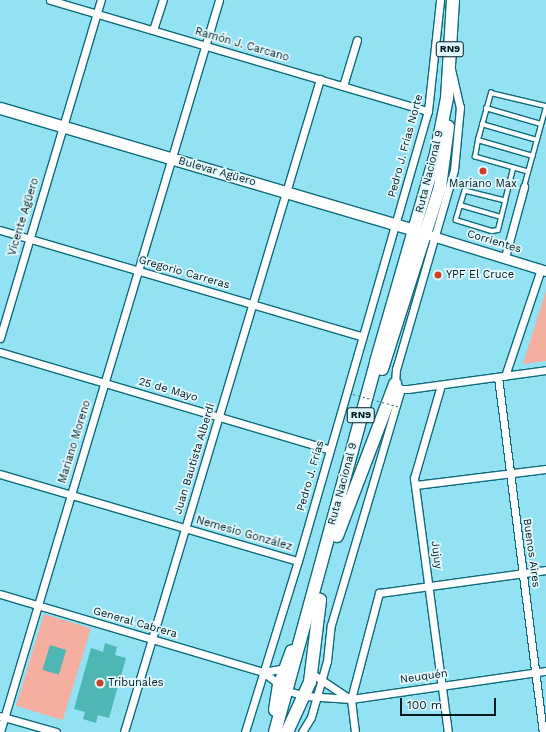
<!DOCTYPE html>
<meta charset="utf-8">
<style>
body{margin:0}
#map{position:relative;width:546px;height:732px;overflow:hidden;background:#92e2f3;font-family:"Work Sans",sans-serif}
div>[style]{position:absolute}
.green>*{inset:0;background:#f4afa0;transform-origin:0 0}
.building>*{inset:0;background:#4eb6b3;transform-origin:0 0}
.roads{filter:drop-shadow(1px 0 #0c6a7a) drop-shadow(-1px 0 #0c6a7a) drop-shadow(0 1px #0c6a7a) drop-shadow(0 -1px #0c6a7a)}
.service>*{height:3.5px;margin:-1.75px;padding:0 1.75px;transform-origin:1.75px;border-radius:1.75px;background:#fff}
.minor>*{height:7px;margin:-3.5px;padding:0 3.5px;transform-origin:3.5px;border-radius:3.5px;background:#fff}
.tertiary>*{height:9px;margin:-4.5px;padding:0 4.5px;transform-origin:4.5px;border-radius:4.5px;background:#fff}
.secondary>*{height:11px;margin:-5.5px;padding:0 5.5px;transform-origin:5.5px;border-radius:5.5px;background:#fff}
.trunk>*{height:12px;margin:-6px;padding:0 6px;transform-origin:6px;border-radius:6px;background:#fff}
.path-bridge>*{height:1px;margin-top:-0.5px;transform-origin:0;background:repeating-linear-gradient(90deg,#447580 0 2px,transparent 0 5px)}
.dots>*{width:11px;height:11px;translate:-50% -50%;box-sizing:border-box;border:2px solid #e2f9fe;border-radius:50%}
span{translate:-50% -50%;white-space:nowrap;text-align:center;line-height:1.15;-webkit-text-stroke:3.5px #e2f9fe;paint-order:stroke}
.shield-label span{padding:1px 3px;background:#e2f9fe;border:1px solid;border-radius:3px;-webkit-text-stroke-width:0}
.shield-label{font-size:10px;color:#01191e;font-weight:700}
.street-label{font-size:11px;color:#01191e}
.poi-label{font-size:11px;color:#01191e}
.left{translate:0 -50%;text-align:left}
.scale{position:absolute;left:400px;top:698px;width:96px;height:18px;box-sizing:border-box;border:2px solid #01191e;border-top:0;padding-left:5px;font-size:12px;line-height:14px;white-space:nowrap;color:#01191e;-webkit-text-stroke:3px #e2f9fe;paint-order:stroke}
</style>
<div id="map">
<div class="green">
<i style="clip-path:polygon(546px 291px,546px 361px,523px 364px)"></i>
<i style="left:44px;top:614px;width:49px;height:96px;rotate:17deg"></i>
</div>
<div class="building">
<i style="clip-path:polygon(105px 643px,117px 647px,115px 655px,126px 658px,109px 718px,98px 715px,96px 723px,83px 719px,85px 712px,74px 709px,91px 648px,103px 652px)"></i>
<i style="left:50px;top:645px;width:17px;height:26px;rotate:17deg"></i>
</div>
<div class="roads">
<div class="service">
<i style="left:486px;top:108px;width:57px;rotate:16.2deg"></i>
<i style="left:482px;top:124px;width:57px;rotate:16.2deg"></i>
<i style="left:478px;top:140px;width:57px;rotate:16.2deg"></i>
<i style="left:528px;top:172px;width:55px;rotate:-164.2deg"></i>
<i style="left:475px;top:157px;width:17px;rotate:-80deg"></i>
<i style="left:478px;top:140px;width:49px;rotate:-74.5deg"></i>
<i style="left:491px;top:93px;width:57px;rotate:13.3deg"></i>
<i style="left:524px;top:187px;width:83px;rotate:-74.6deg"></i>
<i style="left:505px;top:201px;width:41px;rotate:-166deg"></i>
<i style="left:465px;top:191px;width:30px;rotate:107deg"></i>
<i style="left:456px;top:220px;width:38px;rotate:17deg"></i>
<i style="left:492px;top:231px;width:6px;rotate:-9deg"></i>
<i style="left:498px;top:230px;width:30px;rotate:-76deg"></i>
<i style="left:505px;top:201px;width:34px;rotate:-76deg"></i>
<i style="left:460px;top:205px;width:43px;rotate:16.3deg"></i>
</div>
<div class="minor">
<i style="left:50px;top:0;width:394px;rotate:16.4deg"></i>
<i style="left:153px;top:30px;width:32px;rotate:-72deg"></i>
<i style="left:451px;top:69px;width:39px;rotate:77deg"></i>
<i style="left:460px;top:107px;width:63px;rotate:95.4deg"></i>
<i style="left:454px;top:170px;width:207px;rotate:106.2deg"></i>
<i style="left:396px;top:369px;width:15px;rotate:94deg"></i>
<i style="left:395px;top:384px;width:8px;rotate:40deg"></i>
<i style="left:401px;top:389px;width:7px"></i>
<i style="left:408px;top:389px;width:139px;rotate:-7.8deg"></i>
<i style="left:343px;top:86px;width:48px;rotate:-73.1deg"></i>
<i style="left:0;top:230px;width:378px;rotate:16.4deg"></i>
<i style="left:505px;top:257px;width:73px;rotate:-74.8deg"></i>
<i style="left:0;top:338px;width:353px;rotate:-73.4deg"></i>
<i style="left:0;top:352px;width:344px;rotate:16.5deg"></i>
<i style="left:505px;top:376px;width:113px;rotate:-71.4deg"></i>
<i style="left:498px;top:377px;width:358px;rotate:82.8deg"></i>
<i style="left:441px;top:385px;width:97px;rotate:106.2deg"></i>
<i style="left:414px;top:478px;width:256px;rotate:82.4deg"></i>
<i style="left:0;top:474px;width:310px;rotate:16.3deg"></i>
<i style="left:415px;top:485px;width:132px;rotate:-7deg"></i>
<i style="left:0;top:594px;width:274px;rotate:16.5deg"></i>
<i style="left:263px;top:672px;width:31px;rotate:37deg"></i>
<i style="left:288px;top:691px;width:18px;rotate:16deg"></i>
<i style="left:305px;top:696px;width:46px;rotate:3.7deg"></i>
<i style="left:351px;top:699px;width:197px;rotate:-8.2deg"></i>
<i style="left:263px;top:672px;width:22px;rotate:-10deg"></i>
<i style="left:311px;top:673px;width:47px;rotate:33.7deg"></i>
<i style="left:0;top:716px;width:58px;rotate:15.9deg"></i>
<i style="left:0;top:732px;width:764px;rotate:-73.34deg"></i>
<i style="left:124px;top:732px;width:682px;rotate:-73.29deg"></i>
<i style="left:245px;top:732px;width:179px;rotate:-72.8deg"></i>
<i style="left:298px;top:561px;width:468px;rotate:-73.9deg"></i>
<i style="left:428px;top:111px;width:112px;rotate:-83.8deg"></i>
<i style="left:302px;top:732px;width:17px;rotate:-59deg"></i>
<i style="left:311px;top:717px;width:58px;rotate:-74.1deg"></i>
<i style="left:327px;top:661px;width:36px;rotate:-84deg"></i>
<i style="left:331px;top:625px;width:246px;rotate:-73.5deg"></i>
<i style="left:355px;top:732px;width:33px;rotate:-97deg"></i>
<i style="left:351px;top:699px;width:110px;rotate:-75.2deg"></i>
<i style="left:379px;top:593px;width:169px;rotate:-7.8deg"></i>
</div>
<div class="tertiary">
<i style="left:426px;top:234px;width:126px;rotate:17.1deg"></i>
</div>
<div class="secondary">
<i style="left:0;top:108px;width:439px;rotate:16.4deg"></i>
</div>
<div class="trunk">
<i style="left:382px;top:369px;width:191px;rotate:-72.3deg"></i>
<i style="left:440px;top:187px;width:61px;rotate:-82.4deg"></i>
<i style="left:337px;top:536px;width:163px;rotate:-69.1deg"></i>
<i style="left:275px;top:710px;width:24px;rotate:-81deg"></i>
<i style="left:279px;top:686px;width:37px;rotate:-70deg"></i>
<i style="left:275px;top:732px;width:384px;rotate:-74.7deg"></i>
<i style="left:376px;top:362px;width:216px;rotate:-73.9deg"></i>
<i style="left:436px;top:154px;width:57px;rotate:-78.9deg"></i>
<i style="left:447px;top:98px;width:98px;rotate:-86.5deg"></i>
<i style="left:287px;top:732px;width:55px;rotate:-65.3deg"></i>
<i style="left:310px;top:682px;width:83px;rotate:-83deg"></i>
</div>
</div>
<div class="path-bridge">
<i style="left:353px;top:394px;width:49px;rotate:15.5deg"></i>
</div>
<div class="dots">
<i style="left:483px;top:171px;background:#cc4126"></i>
<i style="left:438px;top:275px;background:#cc4126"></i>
<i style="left:100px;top:683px;background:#cc4126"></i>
</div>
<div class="shield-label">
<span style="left:450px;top:49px">RN9</span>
<span style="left:361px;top:415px">RN9</span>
</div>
<div class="street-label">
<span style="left:242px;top:45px;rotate:16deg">Ramón J. Carcano</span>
<span style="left:406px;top:146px;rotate:-75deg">Pedro J. Frías Norte</span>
<span style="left:217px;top:172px;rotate:16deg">Bulevar Agüero</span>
<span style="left:430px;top:172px;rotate:-76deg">Ruta Nacional 9</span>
<span style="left:24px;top:217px;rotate:-73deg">Vicente Agüero</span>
<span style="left:494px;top:242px;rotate:17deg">Corrientes</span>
<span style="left:184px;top:273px;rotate:16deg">Gregorio Carreras</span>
<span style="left:168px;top:390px;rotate:16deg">25 de Mayo</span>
<span style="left:75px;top:442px;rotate:-73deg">Mariano Moreno</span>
<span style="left:195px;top:459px;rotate:-73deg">Juan Bautista Alberdi</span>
<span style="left:311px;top:476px;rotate:-74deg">Pedro J. Frías</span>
<span style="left:343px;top:484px;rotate:-75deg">Ruta Nacional 9</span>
<span style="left:244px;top:534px;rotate:16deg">Nemesio González</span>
<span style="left:531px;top:553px;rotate:82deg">Buenos Aires</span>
<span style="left:436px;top:555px;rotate:82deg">Jujuy</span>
<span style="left:135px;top:623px;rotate:16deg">General Cabrera</span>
<span style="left:424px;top:677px;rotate:-8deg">Neuquén</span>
</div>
<div class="poi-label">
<span style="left:483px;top:184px">Mariano Max</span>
<span class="left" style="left:446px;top:275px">YPF El Cruce</span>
<span class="left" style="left:108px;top:683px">Tribunales</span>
</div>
<div class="scale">100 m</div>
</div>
